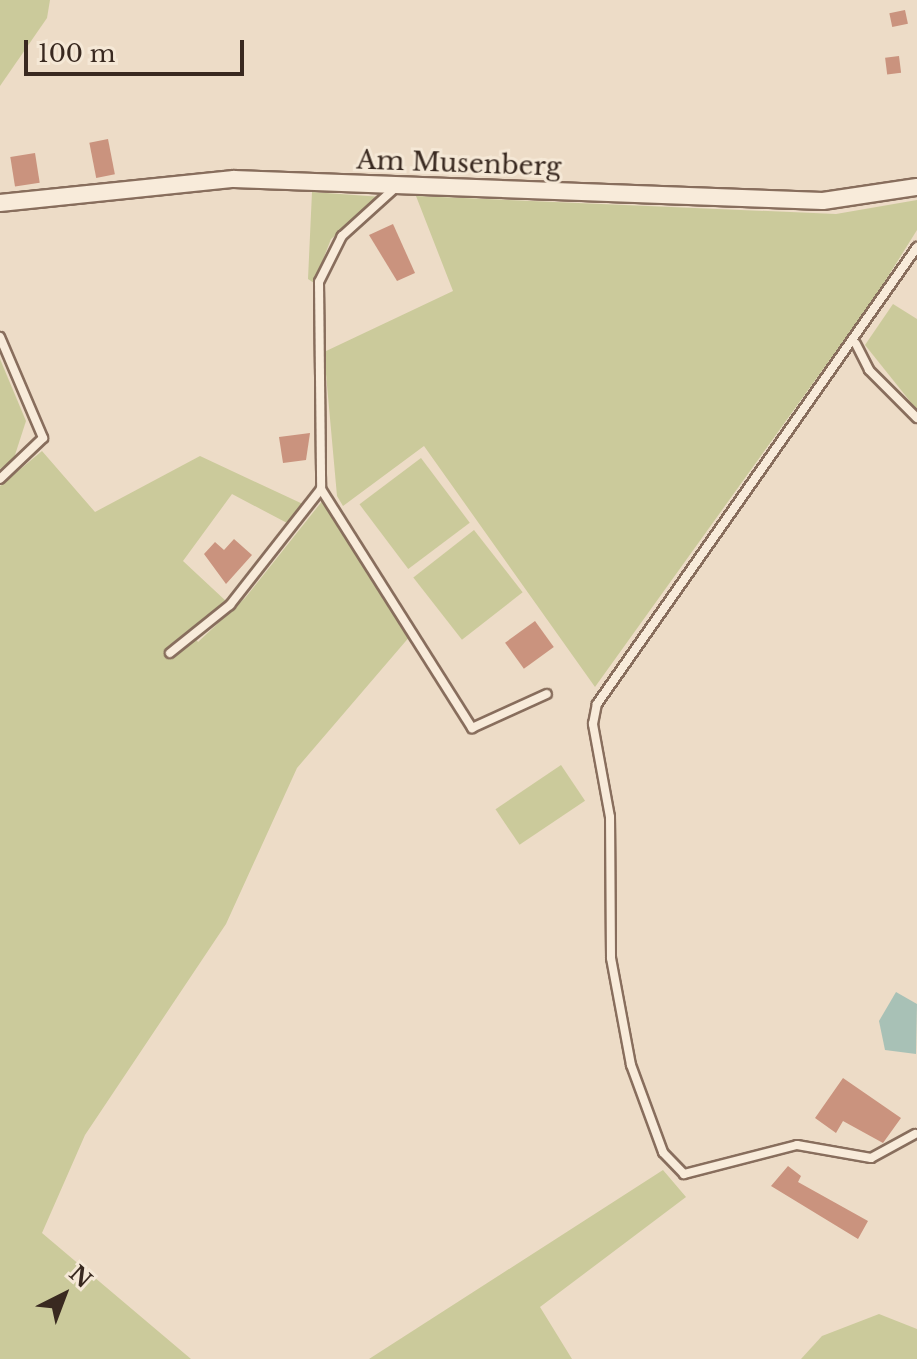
<!DOCTYPE html>
<style>
body{margin:0}
#map{position:relative;width:917px;height:1359px;overflow:hidden;background:#eddcc7;font-family:"Libre Baskerville",serif}
div>[style]{position:absolute}
.green>*{inset:0;background:#cbca9b;transform-origin:0 0}
.water>*{inset:0;background:#a8c1b6}
.building>*{inset:0;background:#ca937e;transform-origin:0 0}
.roads{filter:drop-shadow(2px 0 #886e5d) drop-shadow(-2px 0 #886e5d) drop-shadow(0 2px #886e5d) drop-shadow(0 -2px #886e5d)}
.lane>*{height:8px;margin:-4px;padding:0 4px;transform-origin:4px;border-radius:4px;background:#f8ebda}
.street>*{height:16px;margin:-8px;padding:0 8px;transform-origin:8px;border-radius:8px;background:#f8ebda}
span{translate:-50% -50%;white-space:nowrap;text-align:center;line-height:1.15;-webkit-text-stroke:6px #f5e8d6;paint-order:stroke}
.street-label{font-size:26px;color:#392920}
.north{position:absolute;left:24px;top:1255px;width:80px;height:80px;-webkit-text-stroke:6px #f5e8d6;paint-order:stroke;rotate:42deg;font-size:22px;font-weight:700;line-height:32px;text-align:center;color:#392920}
.north::after{content:'';display:block;margin:auto;width:28px;height:36px;background:#392920;clip-path:polygon(50% 0,100% 100%,50% 72%,0 100%)}
.scale{position:absolute;left:24px;top:40px;width:220px;height:36px;box-sizing:border-box;border:4px solid #392920;border-top:0;padding-left:10px;font-size:24px;line-height:28px;white-space:nowrap;color:#392920;-webkit-text-stroke:6px #f5e8d6;paint-order:stroke}
</style>
<div id="map">
<div class="green">
<i style="clip-path:polygon(0 0,50px 0,47px 18px,0 86px)"></i>
<i style="clip-path:polygon(312px 192px,382px 197px,331px 239px,314px 283px,308px 279px)"></i>
<i style="clip-path:polygon(416px 196px,836px 214px,917px 200px,917px 230px,877px 294px,595px 687px,424px 446px,343px 506px,337px 496px,324px 352px,453px 291px)"></i>
<i style="clip-path:polygon(893px 304px,917px 319px,917px 410px,865px 345px)"></i>
<i style="clip-path:polygon(0 359px,26px 421px,14px 458px,0 469px)"></i>
<i style="clip-path:polygon(42px 451px,95px 512px,200px 456px,305px 505px,289px 524px,232px 494px,183px 561px,227px 602px,193px 635px,198px 642px,245px 598px,323px 500px,411px 635px,297px 768px,226px 924px,85px 1135px,42px 1233px,191px 1359px,0 1359px,0 486px)"></i>
<i style="left:421px;top:458px;width:81px;height:77px;rotate:53deg"></i>
<i style="left:474px;top:530px;width:79px;height:77px;rotate:52deg"></i>
<i style="left:561px;top:765px;width:43px;height:79px;rotate:56deg"></i>
<i style="clip-path:polygon(663px 1170px,686px 1197px,540px 1307px,572px 1359px,369px 1359px)"></i>
<i style="clip-path:polygon(879px 1314px,917px 1329px,917px 1359px,801px 1359px,822px 1336px)"></i>
</div>
<div class="water">
<i style="clip-path:polygon(896px 992px,917px 1004px,916px 1054px,885px 1050px,879px 1021px)"></i>
</div>
<div class="building">
<i style="left:905px;top:10px;width:14px;height:16px;rotate:78deg"></i>
<i style="left:899px;top:56px;width:17px;height:14px;rotate:83deg"></i>
<i style="left:108px;top:139px;width:36px;height:19px;rotate:79deg"></i>
<i style="left:35px;top:153px;width:30px;height:25px;rotate:81deg"></i>
<i style="clip-path:polygon(393px 224px,415px 273px,397px 281px,369px 235px)"></i>
<i style="clip-path:polygon(310px 433px,306px 460px,283px 463px,279px 437px)"></i>
<i style="clip-path:polygon(234px 539px,252px 555px,226px 584px,204px 554px,215px 542px,224px 550px)"></i>
<i style="left:535px;top:621px;width:32px;height:37px;rotate:54deg"></i>
<i style="clip-path:polygon(843px 1078px,901px 1118px,883px 1143px,843px 1121px,836px 1133px,815px 1118px)"></i>
<i style="clip-path:polygon(788px 1166px,801px 1176px,798px 1182px,868px 1221px,858px 1239px,771px 1186px)"></i>
</div>
<div class="roads">
<div class="lane">
<i style="left:395px;top:188px;width:72px;rotate:137.8deg"></i>
<i style="left:342px;top:236px;width:51px;rotate:116.6deg"></i>
<i style="left:319px;top:282px;width:207px;rotate:89.4deg"></i>
<i style="left:321px;top:489px;width:283px;rotate:57.7deg"></i>
<i style="left:472px;top:728px;width:82px;rotate:-24.4deg"></i>
<i style="left:0;top:337px;width:110px;rotate:66.9deg"></i>
<i style="left:43px;top:438px;width:59px;rotate:136.4deg"></i>
<i style="left:856px;top:344px;width:29px;rotate:63deg"></i>
<i style="left:869px;top:370px;width:68px;rotate:45deg"></i>
<i style="left:170px;top:653px;width:77px;rotate:-38.7deg"></i>
<i style="left:230px;top:605px;width:147px;rotate:-51.9deg"></i>
<i style="left:915px;top:1134px;width:50px;rotate:151.4deg"></i>
<i style="left:871px;top:1158px;width:75px;rotate:-170deg"></i>
<i style="left:797px;top:1145px;width:117px;rotate:165.6deg"></i>
<i style="left:684px;top:1174px;width:30px;rotate:-134deg"></i>
<i style="left:663px;top:1152px;width:93px;rotate:-110.2deg"></i>
<i style="left:631px;top:1065px;width:109px;rotate:-100.6deg"></i>
<i style="left:611px;top:958px;width:141px;rotate:-90.4deg"></i>
<i style="left:610px;top:817px;width:95px;rotate:-100.4deg"></i>
<i style="left:593px;top:724px;width:20px;rotate:-79deg"></i>
<i style="left:597px;top:704px;width:558px;rotate:-55deg"></i>
</div>
<div class="street">
<i style="left:0;top:203px;width:235px;rotate:-5.9deg"></i>
<i style="left:234px;top:179px;width:589px;rotate:2.14deg"></i>
<i style="left:823px;top:201px;width:95px;rotate:-8.5deg"></i>
</div>
</div>
<div class="street-label">
<span style="left:459px;top:164px;rotate:2deg">Am Musenberg</span>
</div>
<div class="north">N</div>
<div class="scale">100 m</div>
</div>
